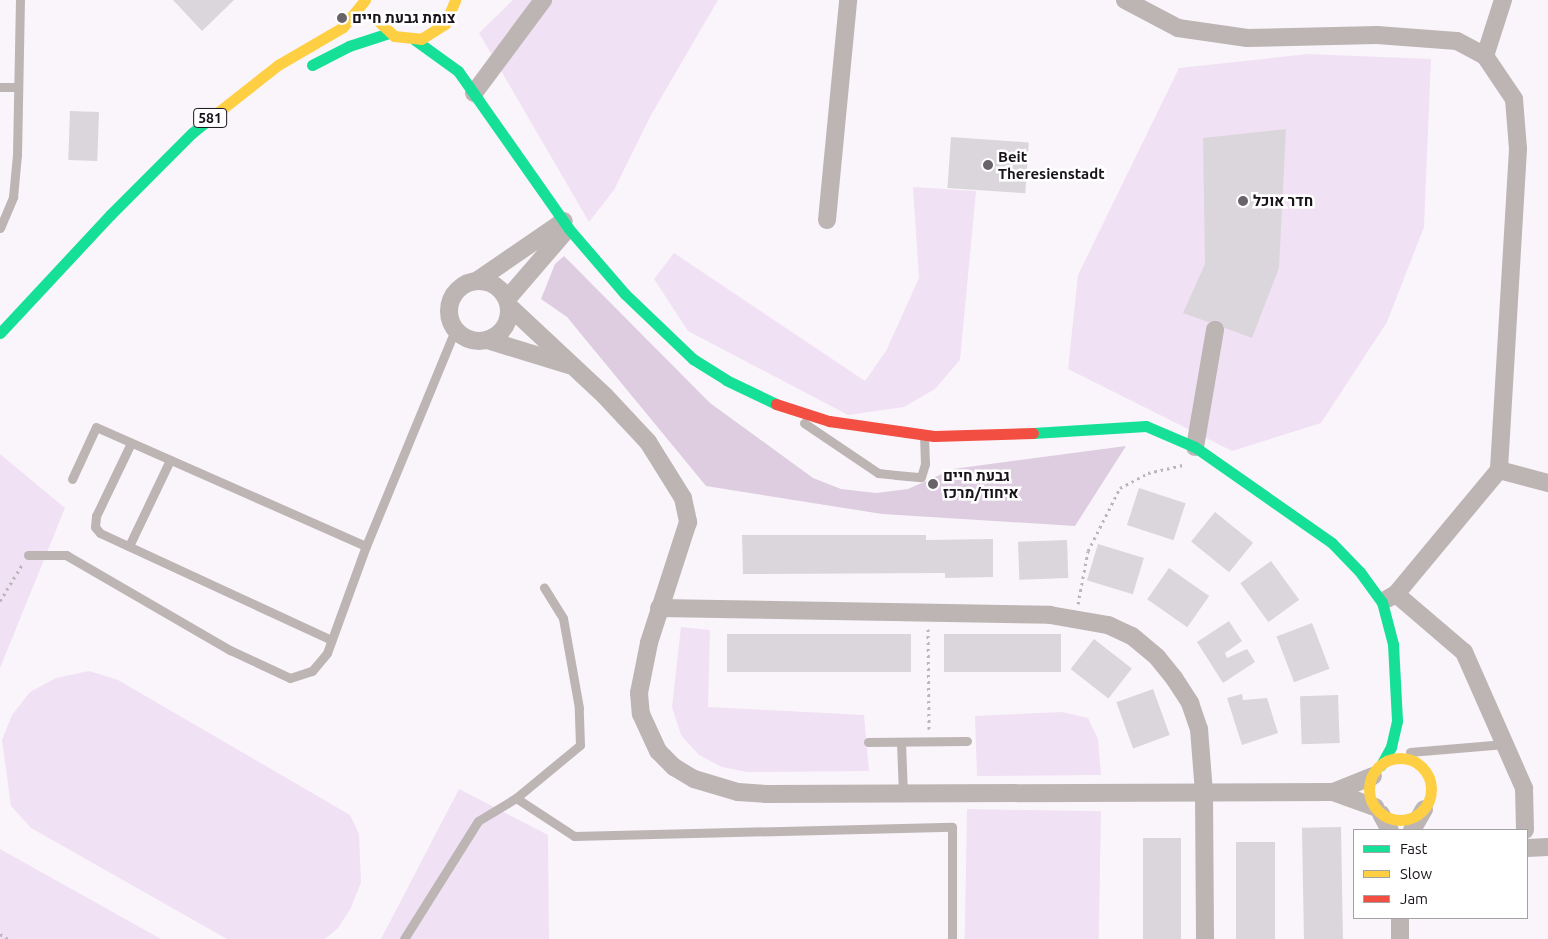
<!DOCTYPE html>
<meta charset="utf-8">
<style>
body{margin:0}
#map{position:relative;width:1548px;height:939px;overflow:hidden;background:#faf5fb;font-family:Ubuntu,Heebo,sans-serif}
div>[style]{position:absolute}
.green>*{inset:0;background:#f1e1f4;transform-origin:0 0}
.forest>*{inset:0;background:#decde1}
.building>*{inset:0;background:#dbd6dc;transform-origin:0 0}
.path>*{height:3px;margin-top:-1.5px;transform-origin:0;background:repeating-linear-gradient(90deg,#bbb6b8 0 2.5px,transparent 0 6.5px)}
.lane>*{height:9px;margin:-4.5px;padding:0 4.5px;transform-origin:4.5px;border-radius:4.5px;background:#bcb5b4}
.street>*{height:18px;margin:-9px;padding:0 9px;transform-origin:9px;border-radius:9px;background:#bcb5b4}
.street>.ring{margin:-9px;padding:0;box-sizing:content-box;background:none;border:18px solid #bcb5b4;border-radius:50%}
.fast>*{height:11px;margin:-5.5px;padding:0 5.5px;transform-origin:5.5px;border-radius:5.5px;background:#16e098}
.slow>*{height:11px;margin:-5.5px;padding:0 5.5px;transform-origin:5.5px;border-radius:5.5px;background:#ffcf43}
.slow>.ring{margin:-5.5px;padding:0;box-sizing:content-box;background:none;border:11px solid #ffcf43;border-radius:50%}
.jam>*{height:11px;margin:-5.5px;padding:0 5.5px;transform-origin:5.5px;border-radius:5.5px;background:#f24e42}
.dots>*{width:14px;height:14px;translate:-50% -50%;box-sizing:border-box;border:2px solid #fff;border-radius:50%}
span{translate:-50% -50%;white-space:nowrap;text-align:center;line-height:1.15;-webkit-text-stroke:5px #fff;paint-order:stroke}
.shield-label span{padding:1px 4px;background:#fff;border:1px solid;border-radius:4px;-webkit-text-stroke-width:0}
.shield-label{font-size:14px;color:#19131a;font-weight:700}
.poi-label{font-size:15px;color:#19131a;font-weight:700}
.left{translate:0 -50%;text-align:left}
.legend{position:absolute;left:1353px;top:829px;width:175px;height:90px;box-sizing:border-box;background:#fff;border:1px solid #a3a1a3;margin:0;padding:6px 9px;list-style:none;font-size:15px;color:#19131a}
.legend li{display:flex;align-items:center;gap:10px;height:25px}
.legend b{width:25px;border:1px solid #a3a1a3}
</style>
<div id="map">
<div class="green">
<i style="clip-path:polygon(513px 0,718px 0,651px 115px,614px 190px,589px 222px,479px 33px)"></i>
<i style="clip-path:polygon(1308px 54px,1431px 59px,1424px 227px,1387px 322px,1321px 423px,1232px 451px,1068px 369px,1078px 275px,1179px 68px)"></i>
<i style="clip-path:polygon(913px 187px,976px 191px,960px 360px,935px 389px,904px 407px,848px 415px,688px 331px,654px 279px,674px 253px,865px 381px,886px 351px,919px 278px)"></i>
<i style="clip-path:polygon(0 454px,65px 508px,0 668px)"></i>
<i style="clip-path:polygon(681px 627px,710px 630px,708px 707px,864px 715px,869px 771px,747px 772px,722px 767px,699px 755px,681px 735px,672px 707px)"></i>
<i style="clip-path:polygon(89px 671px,118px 680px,350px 815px,359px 834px,361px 882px,351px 908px,338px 928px,325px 939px,227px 939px,31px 828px,11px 806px,2px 740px,12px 715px,30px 692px,56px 678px)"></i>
<i style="clip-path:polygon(1062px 712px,1088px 718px,1098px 739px,1101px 775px,977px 776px,975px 716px)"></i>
<i style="clip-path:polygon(459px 789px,548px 835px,549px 939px,381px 939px)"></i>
<i style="left:967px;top:809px;width:134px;height:130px;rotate:1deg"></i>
<i style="clip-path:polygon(0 849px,161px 939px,0 939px)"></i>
</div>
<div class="forest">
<i style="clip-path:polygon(564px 256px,710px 403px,813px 478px,841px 489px,876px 493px,908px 489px,953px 469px,1126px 446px,1075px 526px,882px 514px,706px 486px,567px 317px,541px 299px,555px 264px)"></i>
</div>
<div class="building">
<i style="clip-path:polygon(173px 0,234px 0,202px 31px)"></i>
<i style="left:70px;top:111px;width:29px;height:49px;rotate:2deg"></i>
<i style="clip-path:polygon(1286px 129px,1279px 268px,1252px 338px,1225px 328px,1217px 320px,1208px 322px,1183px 313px,1205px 264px,1203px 138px)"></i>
<i style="left:951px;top:137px;width:78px;height:51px;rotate:4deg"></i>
<i style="left:1139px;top:488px;width:49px;height:39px;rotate:18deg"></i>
<i style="left:1215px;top:512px;width:49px;height:38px;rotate:39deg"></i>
<i style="clip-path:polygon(742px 535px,926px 535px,926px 540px,993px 539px,993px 577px,945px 578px,945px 573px,743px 574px)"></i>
<i style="left:1067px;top:540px;width:38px;height:49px;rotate:88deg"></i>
<i style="left:1098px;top:544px;width:48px;height:38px;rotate:17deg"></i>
<i style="left:1271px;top:561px;width:48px;height:38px;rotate:54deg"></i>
<i style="left:1169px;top:568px;width:49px;height:38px;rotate:35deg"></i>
<i style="clip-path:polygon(1229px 621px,1242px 641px,1225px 653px,1227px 658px,1247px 649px,1255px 662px,1223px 683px,1197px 642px)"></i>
<i style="left:1312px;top:623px;width:49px;height:38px;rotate:69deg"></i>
<i style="left:727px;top:634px;width:184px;height:38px"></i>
<i style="left:1061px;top:634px;width:38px;height:117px;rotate:90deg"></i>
<i style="left:1094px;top:639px;width:48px;height:38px;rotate:38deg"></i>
<i style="left:1153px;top:689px;width:49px;height:39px;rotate:70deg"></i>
<i style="clip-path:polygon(1242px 694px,1243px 700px,1267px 698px,1278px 733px,1242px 745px,1227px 698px)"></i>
<i style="left:1338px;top:695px;width:48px;height:38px;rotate:88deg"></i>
<i style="left:1341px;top:827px;width:112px;height:39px;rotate:89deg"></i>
<i style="left:1143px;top:838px;width:38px;height:101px"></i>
<i style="left:1236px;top:842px;width:39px;height:97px"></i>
</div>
<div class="path">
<i style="left:0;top:601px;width:42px;rotate:-58.6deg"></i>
<i style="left:1078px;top:604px;width:54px;rotate:-79.3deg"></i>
<i style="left:1088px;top:551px;width:71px;rotate:-63.1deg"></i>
<i style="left:1120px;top:488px;width:32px;rotate:-28deg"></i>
<i style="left:1148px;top:473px;width:37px;rotate:-13deg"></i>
<i style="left:928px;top:629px;width:101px;rotate:89.4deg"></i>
<i style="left:0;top:934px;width:9px;rotate:32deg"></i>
</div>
<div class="lane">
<i style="left:0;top:87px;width:18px"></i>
<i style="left:0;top:228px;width:34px;rotate:-67deg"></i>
<i style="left:13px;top:197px;width:42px;rotate:-84.6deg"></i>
<i style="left:17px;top:155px;width:155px;rotate:-88.9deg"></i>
<i style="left:804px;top:423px;width:89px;rotate:34deg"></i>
<i style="left:878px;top:473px;width:18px;rotate:6deg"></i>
<i style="left:896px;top:475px;width:25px;rotate:5deg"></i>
<i style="left:921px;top:477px;width:14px;rotate:-73deg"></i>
<i style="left:925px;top:464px;width:29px;rotate:-92deg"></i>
<i style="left:131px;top:443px;width:81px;rotate:115.6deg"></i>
<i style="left:96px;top:516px;width:11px;rotate:95deg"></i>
<i style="left:95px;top:527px;width:8px;rotate:50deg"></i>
<i style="left:100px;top:533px;width:255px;rotate:24.8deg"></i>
<i style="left:72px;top:479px;width:57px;rotate:-65.2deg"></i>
<i style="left:96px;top:427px;width:295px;rotate:23.8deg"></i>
<i style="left:129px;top:546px;width:95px;rotate:-64.5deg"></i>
<i style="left:28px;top:555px;width:38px"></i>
<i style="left:66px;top:555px;width:190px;rotate:30.1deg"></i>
<i style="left:230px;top:650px;width:66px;rotate:25deg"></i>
<i style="left:290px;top:678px;width:23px;rotate:-18deg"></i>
<i style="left:312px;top:671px;width:23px;rotate:-50deg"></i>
<i style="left:327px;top:653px;width:114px;rotate:-70deg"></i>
<i style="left:366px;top:546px;width:234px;rotate:-67.6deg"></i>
<i style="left:868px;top:742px;width:99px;rotate:-0.6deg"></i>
<i style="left:901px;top:742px;width:52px;rotate:87.8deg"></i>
<i style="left:1410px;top:752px;width:95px;rotate:-4.8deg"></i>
<i style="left:516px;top:798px;width:69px;rotate:33.2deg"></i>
<i style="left:574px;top:836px;width:378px;rotate:-1.4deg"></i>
<i style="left:952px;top:827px;width:112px;rotate:90deg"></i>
<i style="left:404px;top:939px;width:139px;rotate:-57.9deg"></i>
<i style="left:478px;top:821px;width:44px;rotate:-31.2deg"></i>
<i style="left:516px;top:798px;width:83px;rotate:-39.6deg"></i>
<i style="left:580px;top:745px;width:37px;rotate:-92deg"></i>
<i style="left:579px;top:708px;width:91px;rotate:-100.1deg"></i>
<i style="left:563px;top:618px;width:36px;rotate:-122deg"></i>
</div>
<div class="street">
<i style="left:1125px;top:0;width:60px;rotate:27.8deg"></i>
<i style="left:1178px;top:28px;width:70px;rotate:8.2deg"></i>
<i style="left:1247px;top:38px;width:130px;rotate:-1.3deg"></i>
<i style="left:1377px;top:35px;width:80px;rotate:4.3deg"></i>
<i style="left:1457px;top:41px;width:32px;rotate:28deg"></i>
<i style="left:1485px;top:56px;width:52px;rotate:56deg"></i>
<i style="left:1514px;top:99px;width:50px;rotate:85.4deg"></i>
<i style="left:1518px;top:149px;width:322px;rotate:93.4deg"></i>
<i style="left:1485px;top:56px;width:59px;rotate:-72.2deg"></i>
<i style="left:474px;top:93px;width:116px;rotate:-53.4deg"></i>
<i style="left:827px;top:220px;width:221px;rotate:-84.5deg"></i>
<i style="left:478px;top:280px;width:104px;rotate:-34.5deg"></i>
<i class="ring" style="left:449px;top:281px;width:42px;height:42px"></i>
<i style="left:507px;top:299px;width:87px;rotate:-49.2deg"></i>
<i style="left:510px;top:307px;width:130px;rotate:43.1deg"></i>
<i style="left:605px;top:396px;width:63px;rotate:46.9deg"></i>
<i style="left:648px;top:442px;width:66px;rotate:58deg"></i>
<i style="left:683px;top:498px;width:25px;rotate:78deg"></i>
<i style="left:688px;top:522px;width:127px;rotate:107.9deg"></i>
<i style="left:649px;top:643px;width:51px;rotate:101.3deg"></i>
<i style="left:639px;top:693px;width:21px;rotate:85deg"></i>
<i style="left:641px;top:714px;width:41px;rotate:65.3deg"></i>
<i style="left:658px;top:751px;width:23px;rotate:45deg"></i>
<i style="left:674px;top:767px;width:23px;rotate:31deg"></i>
<i style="left:694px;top:779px;width:46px;rotate:16.5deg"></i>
<i style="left:738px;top:792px;width:28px;rotate:4deg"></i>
<i style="left:766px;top:794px;width:567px;rotate:-0.2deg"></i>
<i style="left:1333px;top:792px;width:45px;rotate:19.7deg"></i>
<i style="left:487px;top:340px;width:86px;rotate:17deg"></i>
<i style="left:1195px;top:447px;width:119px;rotate:-80.3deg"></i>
<i style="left:1396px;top:594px;width:89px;rotate:40.5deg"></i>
<i style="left:1464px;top:652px;width:149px;rotate:66.2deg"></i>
<i style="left:1524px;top:788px;width:42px;rotate:88.6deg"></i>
<i style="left:1387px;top:599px;width:10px;rotate:-29deg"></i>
<i style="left:1396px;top:594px;width:161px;rotate:-50.3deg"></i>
<i style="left:1499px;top:470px;width:51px;rotate:14.9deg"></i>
<i style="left:659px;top:608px;width:391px;rotate:1deg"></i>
<i style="left:1050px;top:615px;width:59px;rotate:9.8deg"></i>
<i style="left:1108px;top:625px;width:26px;rotate:25deg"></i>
<i style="left:1132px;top:636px;width:33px;rotate:40deg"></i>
<i style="left:1157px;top:657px;width:27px;rotate:51deg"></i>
<i style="left:1174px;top:678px;width:30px;rotate:57deg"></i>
<i style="left:1190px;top:703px;width:28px;rotate:71deg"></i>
<i style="left:1199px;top:729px;width:64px;rotate:85.5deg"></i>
<i style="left:1204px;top:793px;width:146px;rotate:89.6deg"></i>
<i style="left:1333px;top:792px;width:43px;rotate:-21.8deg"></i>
<i style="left:1381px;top:814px;width:18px;rotate:61deg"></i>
<i style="left:1412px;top:830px;width:24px;rotate:-60deg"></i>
<i style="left:1527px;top:848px;width:21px;rotate:-3deg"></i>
<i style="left:1400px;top:939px;width:21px;rotate:-90deg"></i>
</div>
<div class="fast">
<i style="left:415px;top:40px;width:53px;rotate:35.8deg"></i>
<i style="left:458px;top:71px;width:193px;rotate:54.9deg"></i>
<i style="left:569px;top:229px;width:86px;rotate:49.3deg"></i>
<i style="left:625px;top:294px;width:94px;rotate:43.7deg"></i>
<i style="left:693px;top:359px;width:39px;rotate:32deg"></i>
<i style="left:726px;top:380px;width:55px;rotate:25.6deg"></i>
<i style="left:312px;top:65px;width:42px;rotate:-27.2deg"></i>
<i style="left:349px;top:46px;width:42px;rotate:-18deg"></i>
<i style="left:0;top:333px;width:161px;rotate:-47deg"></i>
<i style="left:110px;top:215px;width:116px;rotate:-45deg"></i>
<i style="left:192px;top:133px;width:32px;rotate:-39deg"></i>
<i style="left:1033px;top:433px;width:113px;rotate:-3.5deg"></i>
<i style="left:1146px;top:426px;width:53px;rotate:23.2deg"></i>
<i style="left:1195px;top:447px;width:167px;rotate:35deg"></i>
<i style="left:1332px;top:543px;width:40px;rotate:46deg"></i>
<i style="left:1360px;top:572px;width:37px;rotate:54deg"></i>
<i style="left:1382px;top:602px;width:43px;rotate:75.3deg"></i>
<i style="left:1393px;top:644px;width:77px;rotate:87deg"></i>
<i style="left:1397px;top:721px;width:27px;rotate:103deg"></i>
<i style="left:1391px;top:747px;width:21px;rotate:119deg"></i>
</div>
<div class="slow">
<i style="left:376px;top:19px;width:25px;rotate:43deg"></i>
<i style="left:394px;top:36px;width:27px;rotate:6deg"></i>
<i style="left:421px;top:39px;width:28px;rotate:-32deg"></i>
<i style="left:445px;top:24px;width:26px;rotate:-67deg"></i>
<i style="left:217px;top:113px;width:78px;rotate:-38.2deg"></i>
<i style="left:278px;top:65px;width:75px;rotate:-30.3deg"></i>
<i style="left:343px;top:27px;width:35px;rotate:-51deg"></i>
<i class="ring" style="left:1369px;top:758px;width:51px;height:51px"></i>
</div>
<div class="jam">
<i style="left:776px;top:404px;width:56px;rotate:17.8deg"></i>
<i style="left:829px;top:421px;width:106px;rotate:8.1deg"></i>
<i style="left:934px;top:436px;width:99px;rotate:-1.7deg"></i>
</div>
<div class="dots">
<i style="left:342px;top:18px;background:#686269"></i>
<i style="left:988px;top:165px;background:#686269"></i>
<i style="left:1243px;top:201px;background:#686269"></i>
<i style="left:933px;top:484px;background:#686269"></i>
</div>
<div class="shield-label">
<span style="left:210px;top:118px">581</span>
</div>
<div class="poi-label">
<span class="left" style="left:352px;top:18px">צומת גבעת חיים</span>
<span class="left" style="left:998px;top:165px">Beit<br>Theresienstadt</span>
<span class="left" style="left:1253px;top:201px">חדר אוכל</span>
<span class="left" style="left:943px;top:484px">גבעת חיים<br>איחוד/מרכז</span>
</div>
<ul class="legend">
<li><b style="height:6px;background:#16e098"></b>Fast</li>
<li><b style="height:6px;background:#ffcf43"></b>Slow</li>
<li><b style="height:6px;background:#f24e42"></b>Jam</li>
</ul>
</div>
